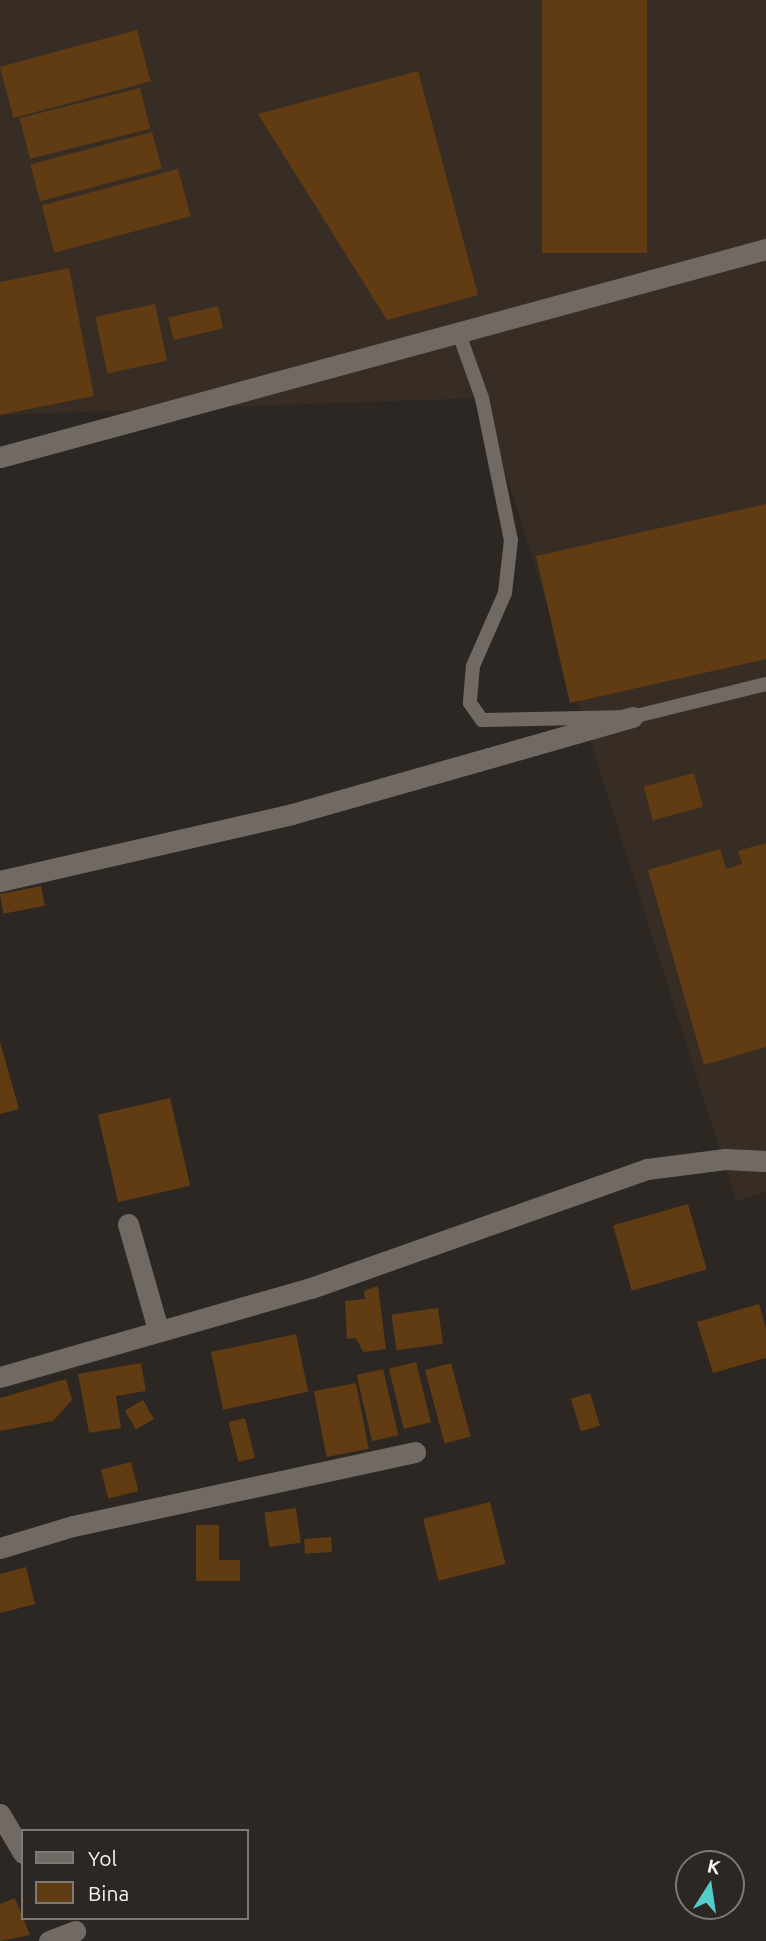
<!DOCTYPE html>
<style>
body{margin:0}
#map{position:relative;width:766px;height:1941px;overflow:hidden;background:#2c2722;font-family:Ubuntu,sans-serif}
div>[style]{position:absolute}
.built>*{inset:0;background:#382d24}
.building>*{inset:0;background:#613b12;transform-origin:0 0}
.lane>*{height:14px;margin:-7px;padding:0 7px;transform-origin:7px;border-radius:7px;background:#716a64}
.street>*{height:21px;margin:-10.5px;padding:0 10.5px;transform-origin:10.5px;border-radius:10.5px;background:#716a64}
span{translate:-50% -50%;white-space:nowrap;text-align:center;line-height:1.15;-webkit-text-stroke:6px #2c2722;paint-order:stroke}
.legend{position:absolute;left:21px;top:1829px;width:228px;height:91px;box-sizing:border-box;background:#2c2722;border:2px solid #7d7974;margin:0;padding:9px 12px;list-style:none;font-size:21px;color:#f7f3f0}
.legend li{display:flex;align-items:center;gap:14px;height:35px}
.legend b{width:35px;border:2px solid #7d7974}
.north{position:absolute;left:675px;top:1850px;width:70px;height:70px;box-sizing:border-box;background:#2c2722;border:2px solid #7d7974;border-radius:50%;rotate:12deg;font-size:19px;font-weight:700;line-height:28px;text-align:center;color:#f7f3f0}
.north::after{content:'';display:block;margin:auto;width:24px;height:32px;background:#53cdca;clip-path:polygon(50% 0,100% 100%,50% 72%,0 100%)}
</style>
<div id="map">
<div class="built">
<i style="clip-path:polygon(0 0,766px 0,766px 1192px,736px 1201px,482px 398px,0 415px)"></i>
</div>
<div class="building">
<i style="left:542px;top:0;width:105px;height:253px"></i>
<i style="left:137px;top:30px;width:53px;height:142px;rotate:75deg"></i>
<i style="clip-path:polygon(418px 71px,478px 295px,387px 320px,258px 114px)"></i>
<i style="left:140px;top:88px;width:42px;height:124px;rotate:76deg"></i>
<i style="left:152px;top:132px;width:38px;height:126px;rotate:75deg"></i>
<i style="left:178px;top:169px;width:49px;height:141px;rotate:75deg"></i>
<i style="clip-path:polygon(69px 268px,94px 396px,0 415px,0 282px)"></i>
<i style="left:155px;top:304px;width:58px;height:61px;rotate:78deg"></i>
<i style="left:218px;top:306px;width:23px;height:51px;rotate:77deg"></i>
<i style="clip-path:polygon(766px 504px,766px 659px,570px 703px,536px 556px)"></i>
<i style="left:694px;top:773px;width:35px;height:52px;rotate:75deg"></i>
<i style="clip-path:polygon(766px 843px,766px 1047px,704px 1065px,648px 870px,720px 849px,726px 869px,742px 864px,738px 851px)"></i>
<i style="left:41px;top:886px;width:20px;height:42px;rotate:79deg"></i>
<i style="clip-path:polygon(0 1042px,19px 1109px,0 1114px)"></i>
<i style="left:170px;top:1098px;width:90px;height:74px;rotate:77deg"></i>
<i style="left:688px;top:1204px;width:68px;height:78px;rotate:74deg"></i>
<i style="clip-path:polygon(378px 1286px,386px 1349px,363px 1352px,356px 1338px,347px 1339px,345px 1301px,365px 1299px,364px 1291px)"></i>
<i style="clip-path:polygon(759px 1304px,766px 1328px,766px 1358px,713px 1373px,697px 1322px)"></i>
<i style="left:438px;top:1308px;width:36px;height:47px;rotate:82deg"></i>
<i style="left:296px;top:1334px;width:59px;height:87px;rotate:78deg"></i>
<i style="left:416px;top:1362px;width:62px;height:28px;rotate:76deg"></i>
<i style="clip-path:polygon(141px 1363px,146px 1391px,116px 1396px,121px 1428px,89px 1433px,78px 1374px)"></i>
<i style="left:451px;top:1363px;width:76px;height:27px;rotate:75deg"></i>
<i style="left:383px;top:1369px;width:68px;height:27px;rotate:77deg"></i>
<i style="clip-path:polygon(66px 1379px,72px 1400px,53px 1421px,0 1431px,0 1398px)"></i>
<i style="left:356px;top:1383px;width:67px;height:43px;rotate:79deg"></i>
<i style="left:590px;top:1393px;width:34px;height:20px;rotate:73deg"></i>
<i style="left:143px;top:1400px;width:22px;height:21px;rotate:60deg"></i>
<i style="left:245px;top:1418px;width:41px;height:17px;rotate:76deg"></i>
<i style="left:131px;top:1462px;width:30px;height:31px;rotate:76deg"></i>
<i style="left:490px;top:1502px;width:64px;height:69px;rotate:76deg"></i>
<i style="left:296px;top:1508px;width:35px;height:32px;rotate:82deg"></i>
<i style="clip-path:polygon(196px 1525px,219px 1525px,219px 1560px,240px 1560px,240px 1581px,196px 1581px)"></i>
<i style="left:331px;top:1537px;width:15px;height:27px;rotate:86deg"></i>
<i style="clip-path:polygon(26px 1567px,35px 1604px,0 1613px,0 1574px)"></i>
<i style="clip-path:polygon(15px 1898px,30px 1935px,0 1941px,0 1904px)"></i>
</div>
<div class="lane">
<i style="left:458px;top:331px;width:71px;rotate:70.3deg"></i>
<i style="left:482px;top:398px;width:145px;rotate:78.5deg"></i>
<i style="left:511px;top:540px;width:53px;rotate:96.5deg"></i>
<i style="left:505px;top:593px;width:80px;rotate:113.7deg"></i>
<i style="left:473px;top:666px;width:37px;rotate:95deg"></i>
<i style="left:470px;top:703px;width:21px;rotate:55deg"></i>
<i style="left:482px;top:720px;width:150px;rotate:-1.1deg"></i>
<i style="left:632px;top:717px;width:138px;rotate:-13.8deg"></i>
</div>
<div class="street">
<i style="left:0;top:457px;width:794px;rotate:-15.19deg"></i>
<i style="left:0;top:881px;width:300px;rotate:-12.9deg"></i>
<i style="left:292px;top:814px;width:354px;rotate:-15.9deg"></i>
<i style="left:128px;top:1224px;width:109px;rotate:74.1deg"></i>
<i style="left:0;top:1377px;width:323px;rotate:-16deg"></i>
<i style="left:311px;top:1288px;width:356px;rotate:-19.5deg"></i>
<i style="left:647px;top:1169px;width:79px;rotate:-7.3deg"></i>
<i style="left:725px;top:1159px;width:41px;rotate:2.8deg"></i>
<i style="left:0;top:1548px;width:76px;rotate:-16.8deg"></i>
<i style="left:73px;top:1526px;width:350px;rotate:-12.2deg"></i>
<i style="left:0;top:1814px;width:45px;rotate:59.5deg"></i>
<i style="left:49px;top:1941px;width:28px;rotate:-21deg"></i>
</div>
<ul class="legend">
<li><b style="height:9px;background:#716a64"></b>Yol</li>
<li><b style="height:19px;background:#613b12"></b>Bina</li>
</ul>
<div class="north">K</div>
</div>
